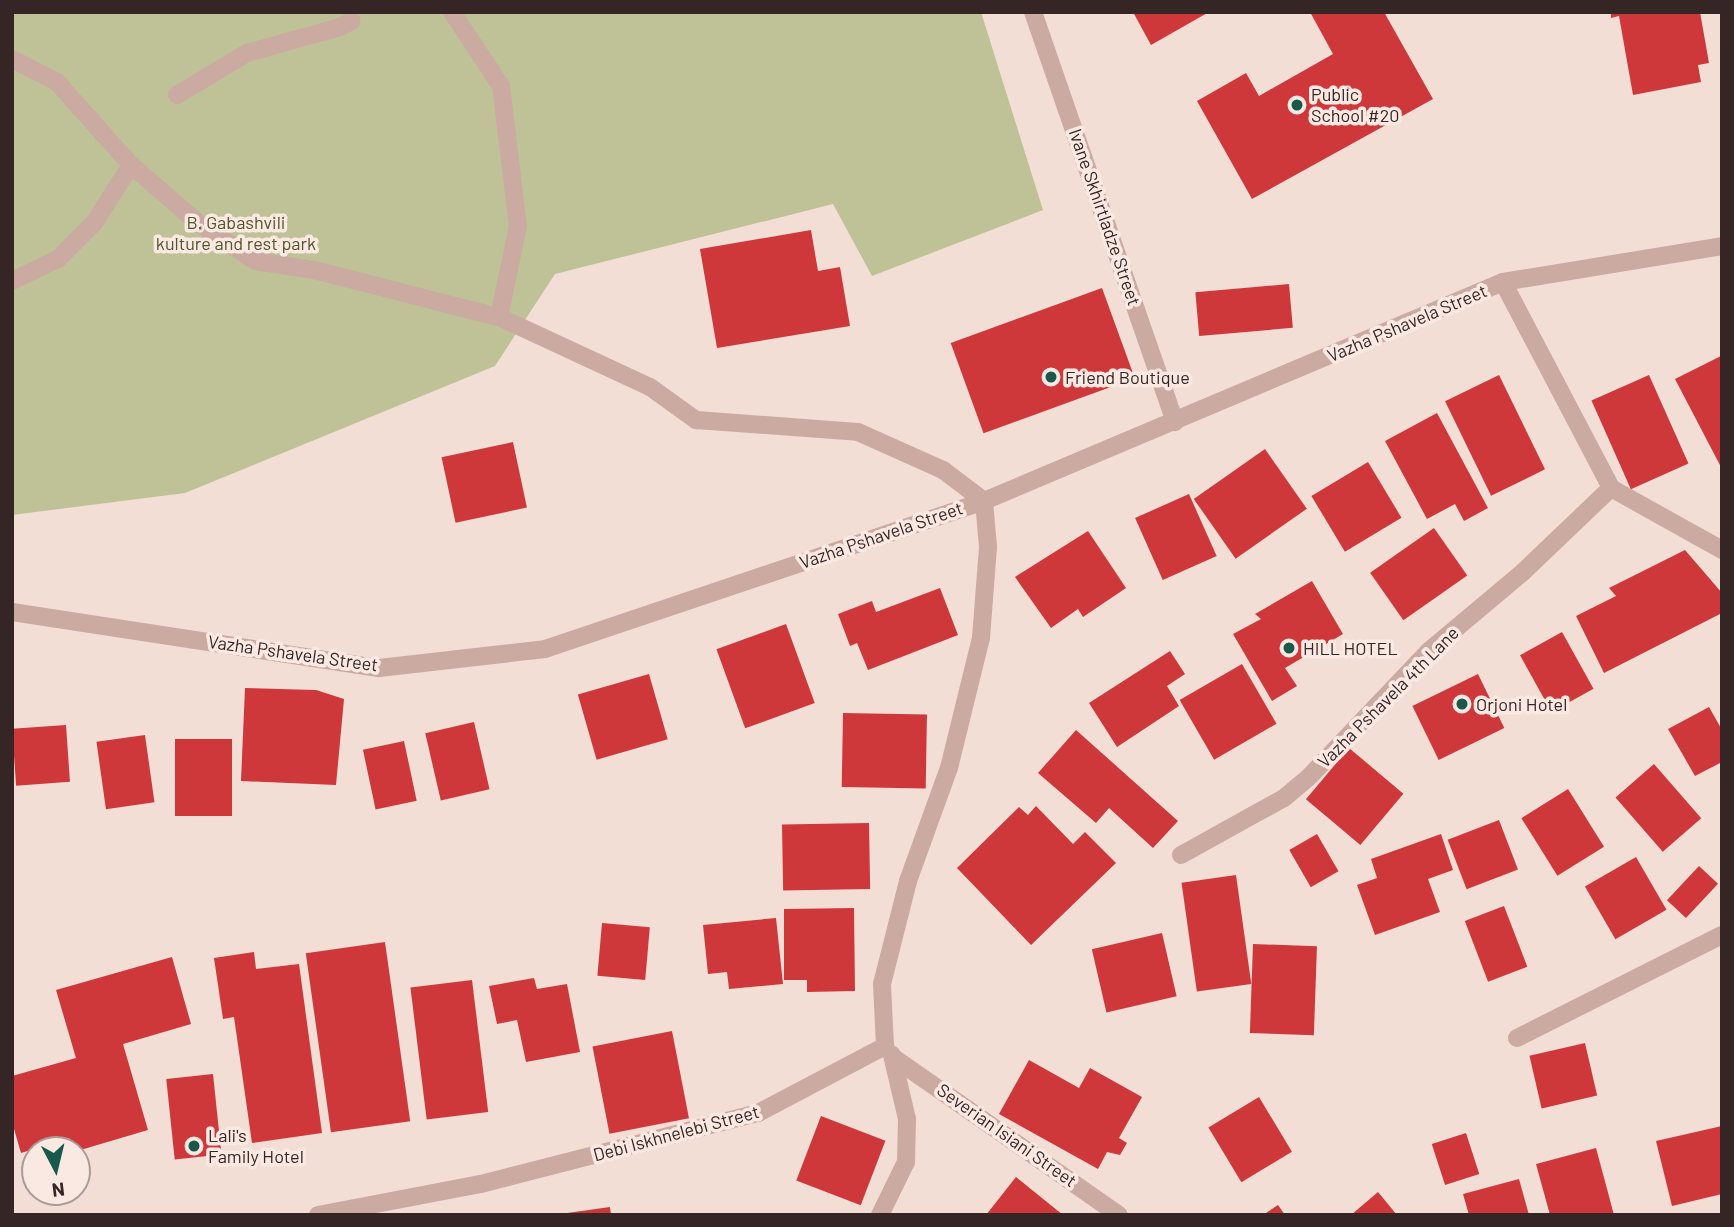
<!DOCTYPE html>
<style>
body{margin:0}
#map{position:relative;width:1734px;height:1227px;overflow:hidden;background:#f3ded6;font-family:Barlow,sans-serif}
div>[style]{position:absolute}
.green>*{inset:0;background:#bfc296}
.building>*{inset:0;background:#cf383b;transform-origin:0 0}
.lane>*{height:18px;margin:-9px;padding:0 9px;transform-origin:9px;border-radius:9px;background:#cbaaa2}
.street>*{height:18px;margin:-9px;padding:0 9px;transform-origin:9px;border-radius:9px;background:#cbaaa2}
.dots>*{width:19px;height:19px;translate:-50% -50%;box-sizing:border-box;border:4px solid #fae9e3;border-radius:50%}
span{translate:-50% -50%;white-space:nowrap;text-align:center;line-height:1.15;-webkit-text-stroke:7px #fae9e3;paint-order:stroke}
.poi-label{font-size:18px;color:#352625}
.left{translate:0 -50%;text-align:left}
.street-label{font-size:18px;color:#352625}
.park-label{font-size:18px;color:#515527}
.frame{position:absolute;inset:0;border:14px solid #352625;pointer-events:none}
.north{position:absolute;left:21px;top:1136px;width:70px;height:70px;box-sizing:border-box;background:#fae9e3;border:2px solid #ab9b97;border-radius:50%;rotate:173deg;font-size:19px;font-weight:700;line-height:28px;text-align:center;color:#352625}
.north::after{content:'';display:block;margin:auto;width:24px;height:32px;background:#18594c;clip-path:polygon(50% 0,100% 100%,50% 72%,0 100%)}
</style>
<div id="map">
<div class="green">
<i style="clip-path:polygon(12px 12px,981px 12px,1043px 210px,872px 276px,833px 204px,555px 274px,495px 366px,185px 493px,12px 515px)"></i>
</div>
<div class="building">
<i style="clip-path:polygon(1133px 12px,1209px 12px,1151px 45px)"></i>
<i style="clip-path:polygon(1310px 12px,1384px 12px,1433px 99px,1252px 199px,1197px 101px,1246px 73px,1259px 96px,1333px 54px)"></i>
<i style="clip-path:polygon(1611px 12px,1700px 12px,1709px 63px,1698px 65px,1701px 82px,1633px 95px,1619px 16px,1611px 18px)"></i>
<i style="clip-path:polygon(811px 230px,818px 271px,840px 267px,850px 326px,717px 348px,700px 249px)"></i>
<i style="left:1289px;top:284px;width:44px;height:94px;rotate:85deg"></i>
<i style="left:1102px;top:288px;width:96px;height:161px;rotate:70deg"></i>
<i style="clip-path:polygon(1721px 356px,1722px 358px,1722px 469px,1675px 379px)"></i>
<i style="left:1499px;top:375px;width:105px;height:60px;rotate:64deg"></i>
<i style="left:1649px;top:375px;width:97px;height:63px;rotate:66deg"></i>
<i style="clip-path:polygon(1437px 413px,1488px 508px,1464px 521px,1455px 504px,1427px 519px,1385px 441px)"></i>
<i style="left:513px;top:442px;width:67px;height:73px;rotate:78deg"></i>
<i style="left:1265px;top:449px;width:73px;height:87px;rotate:55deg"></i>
<i style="left:1368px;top:462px;width:65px;height:66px;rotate:59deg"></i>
<i style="left:1189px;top:494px;width:68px;height:59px;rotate:66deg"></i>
<i style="left:1434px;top:528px;width:58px;height:78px;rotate:55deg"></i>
<i style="clip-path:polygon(1088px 531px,1126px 588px,1083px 617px,1078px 609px,1051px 628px,1015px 577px)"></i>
<i style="clip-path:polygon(1685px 550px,1722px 593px,1722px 613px,1604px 673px,1576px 616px,1616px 596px,1609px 588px)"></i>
<i style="clip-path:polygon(1312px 581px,1343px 634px,1285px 668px,1297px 686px,1272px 701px,1233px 634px,1261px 619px,1255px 614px)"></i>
<i style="clip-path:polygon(940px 588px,958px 635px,868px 670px,857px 643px,850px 646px,838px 614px,872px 601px,876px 612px)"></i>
<i style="left:786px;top:624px;width:84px;height:74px;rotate:70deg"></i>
<i style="left:1562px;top:632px;width:65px;height:48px;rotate:61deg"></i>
<i style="clip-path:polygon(1170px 651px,1185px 674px,1167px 686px,1179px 706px,1117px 747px,1089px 703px)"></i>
<i style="left:1242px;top:664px;width:69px;height:72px;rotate:60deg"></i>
<i style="left:649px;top:674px;width:68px;height:74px;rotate:74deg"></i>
<i style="left:1478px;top:674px;width:60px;height:73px;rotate:64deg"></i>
<i style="clip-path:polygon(245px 688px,316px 690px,344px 699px,336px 785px,241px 781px)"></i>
<i style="clip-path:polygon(1709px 707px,1722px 730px,1722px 762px,1695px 776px,1668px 729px)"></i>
<i style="left:843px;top:713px;width:84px;height:74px;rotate:1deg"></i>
<i style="left:474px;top:722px;width:69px;height:50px;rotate:77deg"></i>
<i style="left:66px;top:725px;width:57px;height:54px;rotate:86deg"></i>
<i style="clip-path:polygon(1076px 730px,1178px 821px,1153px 848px,1109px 808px,1096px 823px,1038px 773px)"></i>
<i style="left:145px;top:735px;width:68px;height:49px;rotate:82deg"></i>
<i style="left:232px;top:739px;width:77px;height:57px;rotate:90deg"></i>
<i style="left:404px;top:741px;width:61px;height:42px;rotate:78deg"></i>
<i style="left:1349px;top:748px;width:71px;height:67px;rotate:40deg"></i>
<i style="left:1654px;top:764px;width:72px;height:51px;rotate:49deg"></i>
<i style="left:1568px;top:789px;width:68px;height:55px;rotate:58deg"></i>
<i style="clip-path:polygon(1036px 806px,1073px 844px,1085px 832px,1116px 863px,1031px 945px,957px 868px,1019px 807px,1028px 815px)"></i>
<i style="left:1499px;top:820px;width:53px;height:55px;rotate:69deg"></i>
<i style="left:869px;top:823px;width:66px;height:87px;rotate:89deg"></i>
<i style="left:1317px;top:834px;width:43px;height:32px;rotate:60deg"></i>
<i style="clip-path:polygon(1441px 834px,1453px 870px,1428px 879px,1440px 912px,1375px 935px,1357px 885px,1377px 878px,1371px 859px)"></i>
<i style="left:1636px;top:857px;width:61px;height:59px;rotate:60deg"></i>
<i style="left:1699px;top:866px;width:26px;height:47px;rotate:43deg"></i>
<i style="left:1236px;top:875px;width:110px;height:55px;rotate:82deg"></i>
<i style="left:1504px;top:906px;width:65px;height:42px;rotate:69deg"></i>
<i style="clip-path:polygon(854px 908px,855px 991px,807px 992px,807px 980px,784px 980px,784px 909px)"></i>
<i style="clip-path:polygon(776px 918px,783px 984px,729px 989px,727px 972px,708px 974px,703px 925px)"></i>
<i style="left:602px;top:923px;width:48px;height:53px;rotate:5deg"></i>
<i style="left:1162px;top:933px;width:65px;height:72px;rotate:77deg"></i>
<i style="left:385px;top:942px;width:181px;height:80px;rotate:82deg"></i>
<i style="left:1253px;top:944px;width:64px;height:89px;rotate:2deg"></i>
<i style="clip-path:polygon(254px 952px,256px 969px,299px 964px,322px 1133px,252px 1143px,234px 1017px,223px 1019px,214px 958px)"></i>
<i style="clip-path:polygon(172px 957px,191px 1024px,123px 1044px,148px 1130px,77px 1151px,72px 1150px,69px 1138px,21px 1153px,12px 1122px,12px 1076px,76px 1058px,56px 990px)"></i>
<i style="clip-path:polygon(534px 978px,537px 989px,567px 984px,580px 1052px,526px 1062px,517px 1020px,497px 1024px,489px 986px)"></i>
<i style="left:472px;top:980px;width:133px;height:62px;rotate:83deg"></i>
<i style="left:672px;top:1031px;width:89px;height:81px;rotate:79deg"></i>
<i style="left:1585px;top:1043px;width:54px;height:57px;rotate:77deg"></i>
<i style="clip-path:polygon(1029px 1060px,1079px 1088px,1090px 1068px,1142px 1097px,1119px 1138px,1127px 1143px,1120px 1155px,1107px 1152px,1098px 1169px,999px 1114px)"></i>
<i style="left:213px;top:1074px;width:81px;height:47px;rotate:84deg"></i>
<i style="left:1259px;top:1097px;width:64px;height:59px;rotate:59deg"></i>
<i style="left:821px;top:1116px;width:69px;height:69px;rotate:21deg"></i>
<i style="clip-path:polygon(1722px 1126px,1722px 1194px,1672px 1206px,1656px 1141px)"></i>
<i style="left:1466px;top:1133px;width:43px;height:36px;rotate:72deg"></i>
<i style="clip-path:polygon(1596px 1148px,1614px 1215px,1550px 1215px,1536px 1164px)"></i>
<i style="clip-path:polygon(1016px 1177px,1063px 1215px,986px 1215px)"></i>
<i style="clip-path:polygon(1519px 1179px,1529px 1215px,1469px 1215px,1463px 1194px)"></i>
<i style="clip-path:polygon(1378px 1192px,1397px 1215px,1351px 1215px)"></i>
<i style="clip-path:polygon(1278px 1205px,1285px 1215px,1263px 1215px)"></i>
<i style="clip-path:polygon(610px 1207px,611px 1215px,567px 1215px,567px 1213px)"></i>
</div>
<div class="lane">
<i style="left:452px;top:12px;width:89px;rotate:56.5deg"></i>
<i style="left:501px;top:86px;width:141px;rotate:83.1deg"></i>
<i style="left:518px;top:226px;width:93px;rotate:101.8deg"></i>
<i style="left:499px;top:317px;width:166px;rotate:24.9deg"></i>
<i style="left:650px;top:387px;width:57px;rotate:35.7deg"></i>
<i style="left:696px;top:420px;width:162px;rotate:4.2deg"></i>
<i style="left:858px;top:432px;width:93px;rotate:24.1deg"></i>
<i style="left:943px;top:470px;width:51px;rotate:37.1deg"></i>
</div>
<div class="street">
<i style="left:1033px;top:12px;width:434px;rotate:70.9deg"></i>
<i style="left:12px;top:59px;width:51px;rotate:27.1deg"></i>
<i style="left:57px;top:82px;width:111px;rotate:48.3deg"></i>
<i style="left:131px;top:165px;width:87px;rotate:40.8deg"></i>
<i style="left:197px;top:222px;width:70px;rotate:33.9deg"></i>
<i style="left:255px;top:261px;width:60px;rotate:8.7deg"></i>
<i style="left:314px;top:270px;width:191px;rotate:14.3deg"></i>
<i style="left:177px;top:95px;width:82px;rotate:-31deg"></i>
<i style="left:247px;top:53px;width:97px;rotate:-15.6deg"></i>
<i style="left:340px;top:27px;width:13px;rotate:-27deg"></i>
<i style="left:12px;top:281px;width:51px;rotate:-25.6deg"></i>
<i style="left:58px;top:259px;width:51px;rotate:-45deg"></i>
<i style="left:94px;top:223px;width:69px;rotate:-57.5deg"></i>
<i style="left:1503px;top:282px;width:233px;rotate:62.3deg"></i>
<i style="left:1611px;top:488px;width:127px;rotate:29.2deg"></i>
<i style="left:12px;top:612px;width:371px;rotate:8.7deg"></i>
<i style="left:379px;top:668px;width:167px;rotate:-6.5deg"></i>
<i style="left:545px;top:649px;width:463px;rotate:-18.6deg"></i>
<i style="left:984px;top:501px;width:563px;rotate:-22.88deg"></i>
<i style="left:1503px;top:282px;width:222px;rotate:-9.3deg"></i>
<i style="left:1181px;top:855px;width:118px;rotate:-29deg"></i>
<i style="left:1284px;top:798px;width:31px;rotate:-40deg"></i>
<i style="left:1308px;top:778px;width:175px;rotate:-46.4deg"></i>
<i style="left:1429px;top:651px;width:123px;rotate:-40deg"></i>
<i style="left:1523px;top:572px;width:122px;rotate:-43.7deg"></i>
<i style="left:1517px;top:1038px;width:229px;rotate:-26.7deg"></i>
<i style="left:885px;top:1046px;width:62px;rotate:-92.8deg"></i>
<i style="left:882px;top:984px;width:106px;rotate:-75.8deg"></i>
<i style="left:908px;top:881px;width:120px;rotate:-70.1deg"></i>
<i style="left:949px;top:768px;width:134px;rotate:-76.2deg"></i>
<i style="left:981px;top:638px;width:91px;rotate:-85.6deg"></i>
<i style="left:988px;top:547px;width:46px;rotate:-95deg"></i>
<i style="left:894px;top:1058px;width:274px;rotate:34.9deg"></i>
<i style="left:318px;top:1215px;width:166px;rotate:-10.8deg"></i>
<i style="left:481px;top:1184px;width:286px;rotate:-14.4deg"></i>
<i style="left:758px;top:1113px;width:144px;rotate:-27.8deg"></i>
<i style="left:880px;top:1215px;width:59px;rotate:-63.9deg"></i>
<i style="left:906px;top:1162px;width:43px;rotate:-88.7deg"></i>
<i style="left:907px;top:1119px;width:66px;rotate:-103.2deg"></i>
</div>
<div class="dots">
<i style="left:1297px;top:105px;background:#18594c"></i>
<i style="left:1051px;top:377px;background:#18594c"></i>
<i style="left:1289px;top:648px;background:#18594c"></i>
<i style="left:1462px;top:704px;background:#18594c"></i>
<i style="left:194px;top:1146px;background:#18594c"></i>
</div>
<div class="poi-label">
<span class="left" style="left:1311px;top:105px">Public<br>School #20</span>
<span class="left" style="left:1065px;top:377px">Friend Boutique</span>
<span class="left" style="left:1303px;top:648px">HILL HOTEL</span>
<span class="left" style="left:1476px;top:704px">Orjoni Hotel</span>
<span class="left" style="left:208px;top:1146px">Lali's<br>Family Hotel</span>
</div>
<div class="street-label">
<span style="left:1105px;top:217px;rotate:71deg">Ivane Skhirtladze Street</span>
<span style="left:1407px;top:323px;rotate:-23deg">Vazha Pshavela Street</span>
<span style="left:881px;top:535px;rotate:-19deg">Vazha Pshavela Street</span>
<span style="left:293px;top:653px;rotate:8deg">Vazha Pshavela Street</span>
<span style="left:1388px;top:697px;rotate:-45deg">Vazha Pshavela 4th Lane</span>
<span style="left:676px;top:1133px;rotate:-15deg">Debi Iskhnelebi Street</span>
<span style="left:1007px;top:1135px;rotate:35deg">Severian Isiani Street</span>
</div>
<div class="park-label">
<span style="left:236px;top:233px">B. Gabashvili<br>kulture and rest park</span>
</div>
<div class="frame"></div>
<div class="north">N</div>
</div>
